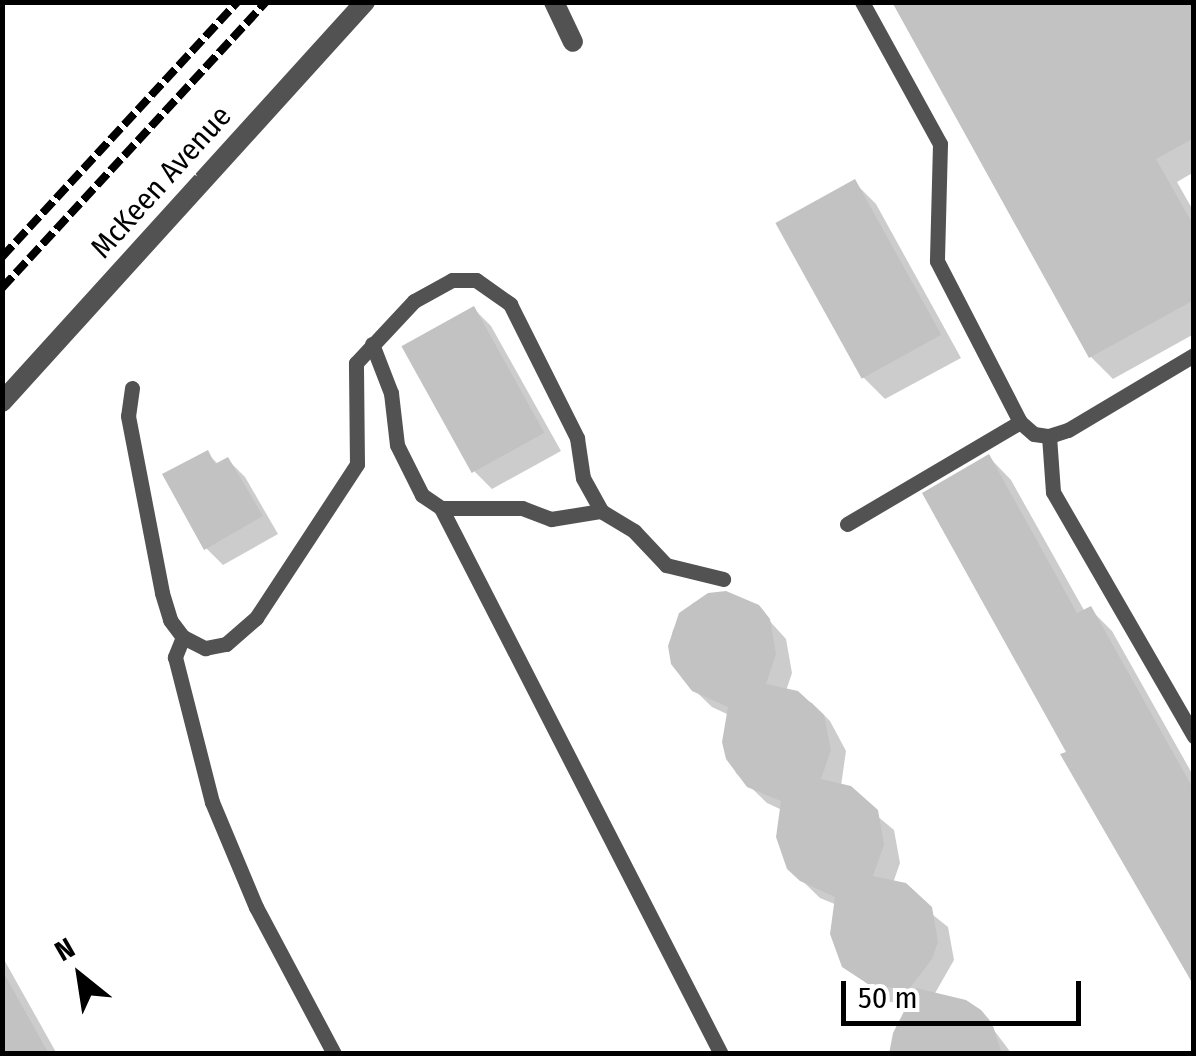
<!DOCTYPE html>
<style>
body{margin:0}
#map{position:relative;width:1196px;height:1056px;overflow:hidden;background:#fff;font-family:"Fira Sans Condensed",sans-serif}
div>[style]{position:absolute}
.shadow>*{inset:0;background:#0003}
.building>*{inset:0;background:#c2c2c2;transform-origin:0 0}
.service>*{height:15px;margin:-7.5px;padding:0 7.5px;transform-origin:7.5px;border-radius:7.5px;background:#525252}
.minor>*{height:20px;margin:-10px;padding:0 10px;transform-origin:10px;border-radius:10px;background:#525252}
.rail>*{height:8px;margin-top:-4px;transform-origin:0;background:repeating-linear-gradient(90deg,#000 0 15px,transparent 0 20px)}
span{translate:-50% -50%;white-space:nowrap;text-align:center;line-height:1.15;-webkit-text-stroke:8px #fff;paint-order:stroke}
.street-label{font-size:30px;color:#000}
.frame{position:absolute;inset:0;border:5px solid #000;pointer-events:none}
.north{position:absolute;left:30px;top:926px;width:100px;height:100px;-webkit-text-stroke:8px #fff;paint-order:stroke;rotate:330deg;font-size:28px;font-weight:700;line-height:40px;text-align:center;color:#000}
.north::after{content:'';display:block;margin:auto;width:35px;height:45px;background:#000;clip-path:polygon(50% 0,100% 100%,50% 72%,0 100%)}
.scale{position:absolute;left:841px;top:981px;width:240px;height:45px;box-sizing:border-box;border:5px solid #000;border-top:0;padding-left:12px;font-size:30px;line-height:35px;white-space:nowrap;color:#000;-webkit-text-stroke:8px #fff;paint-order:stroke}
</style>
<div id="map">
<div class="shadow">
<i style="clip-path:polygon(895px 2px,1194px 2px,1194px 172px,1177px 182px,1194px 212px,1194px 334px,1113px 379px,1091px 357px)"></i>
<i style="clip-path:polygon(854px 182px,876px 204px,961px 358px,885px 399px,863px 377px)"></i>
<i style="clip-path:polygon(474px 309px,491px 326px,561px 451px,492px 489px,475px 472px)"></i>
<i style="clip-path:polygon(207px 453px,219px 465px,228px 460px,245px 477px,278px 534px,223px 565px,206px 548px)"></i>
<i style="clip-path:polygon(989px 457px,1011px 480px,1085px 612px,1090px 609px,1112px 631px,1194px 777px,1194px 981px,1069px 753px)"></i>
<i style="clip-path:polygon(726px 594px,757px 607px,786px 639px,792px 673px,786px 691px,812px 703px,830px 721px,846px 751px,841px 786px,894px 830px,900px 863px,893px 883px,948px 927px,954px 960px,934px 995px,990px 1025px,1012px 1054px,894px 1054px,910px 1004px,890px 1002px,844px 965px,837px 905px,820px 898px,789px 868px,782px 810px,767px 803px,736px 773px,725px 742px,729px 715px,712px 707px,682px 678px,670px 646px,673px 630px,693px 603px)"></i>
<i style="clip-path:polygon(2px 956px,57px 1054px,2px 1054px)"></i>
</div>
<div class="building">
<i style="clip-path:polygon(892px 2px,1194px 2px,1194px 138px,1156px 159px,1194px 226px,1194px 300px,1089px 358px)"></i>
<i style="left:855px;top:179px;width:178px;height:91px;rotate:61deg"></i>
<i style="left:474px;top:306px;width:145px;height:83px;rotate:61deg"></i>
<i style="clip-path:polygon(208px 450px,215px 464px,228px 457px,263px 516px,204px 550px,162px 474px)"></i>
<i style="clip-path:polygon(989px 454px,1077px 613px,1091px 606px,1194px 790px,1194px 986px,1060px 754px,1066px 752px,922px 493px)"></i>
<i style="clip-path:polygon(726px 591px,759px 605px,770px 619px,776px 654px,766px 684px,798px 691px,824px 715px,831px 750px,821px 779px,851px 786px,878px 810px,884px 845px,873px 876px,906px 883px,932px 907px,938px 942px,932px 959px,909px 989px,871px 986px,842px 967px,830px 934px,835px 897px,800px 881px,787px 869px,776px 837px,781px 801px,747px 787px,726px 759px,722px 742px,728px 707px,692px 691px,671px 664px,668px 646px,679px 613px,708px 593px)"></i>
<i style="clip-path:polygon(2px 970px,49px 1054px,2px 1054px)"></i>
<i style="clip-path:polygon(916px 988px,966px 1000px,981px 1010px,992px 1023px,1002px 1054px,889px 1054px,893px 1033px)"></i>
</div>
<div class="service">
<i style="left:862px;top:2px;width:162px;rotate:61.2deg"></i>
<i style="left:940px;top:144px;width:117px;rotate:91.5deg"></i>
<i style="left:937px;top:261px;width:181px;rotate:62.7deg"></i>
<i style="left:1020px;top:422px;width:18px;rotate:41deg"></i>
<i style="left:1034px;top:434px;width:15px;rotate:8deg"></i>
<i style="left:1049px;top:436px;width:20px;rotate:-18deg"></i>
<i style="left:1068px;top:430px;width:147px;rotate:-30.8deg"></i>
<i style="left:372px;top:344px;width:53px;rotate:68.8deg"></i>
<i style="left:391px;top:393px;width:52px;rotate:83.4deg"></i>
<i style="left:397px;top:445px;width:56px;rotate:63.4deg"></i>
<i style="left:422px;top:495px;width:23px;rotate:34deg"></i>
<i style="left:441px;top:508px;width:81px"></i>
<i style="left:522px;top:508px;width:31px;rotate:21deg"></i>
<i style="left:551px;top:519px;width:51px;rotate:-9.1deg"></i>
<i style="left:601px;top:511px;width:39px;rotate:31deg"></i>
<i style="left:634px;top:531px;width:47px;rotate:46.7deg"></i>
<i style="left:666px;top:565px;width:59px;rotate:13.8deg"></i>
<i style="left:132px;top:388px;width:28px;rotate:98deg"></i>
<i style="left:128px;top:416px;width:180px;rotate:79.1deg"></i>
<i style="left:162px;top:593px;width:28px;rotate:73deg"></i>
<i style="left:170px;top:620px;width:21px;rotate:53deg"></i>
<i style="left:183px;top:637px;width:25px;rotate:27deg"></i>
<i style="left:205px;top:648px;width:21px;rotate:-11deg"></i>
<i style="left:226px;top:644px;width:40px;rotate:-41deg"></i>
<i style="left:256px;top:618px;width:184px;rotate:-56.7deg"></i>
<i style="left:357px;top:464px;width:101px;rotate:-90.6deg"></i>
<i style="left:356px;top:363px;width:85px;rotate:-46.9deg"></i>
<i style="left:414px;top:301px;width:43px;rotate:-28.9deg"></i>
<i style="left:452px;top:280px;width:24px"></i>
<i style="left:476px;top:280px;width:42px;rotate:35.2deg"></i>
<i style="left:510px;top:304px;width:150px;rotate:63.4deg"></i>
<i style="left:577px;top:438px;width:40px;rotate:81.5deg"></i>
<i style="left:583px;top:478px;width:38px;rotate:61deg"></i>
<i style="left:1049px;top:436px;width:56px;rotate:85.9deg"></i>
<i style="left:1053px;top:492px;width:282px;rotate:60deg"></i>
<i style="left:441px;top:508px;width:614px;rotate:62.85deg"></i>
<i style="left:847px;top:524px;width:201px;rotate:-30.5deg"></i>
<i style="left:183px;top:637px;width:22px;rotate:112deg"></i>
<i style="left:175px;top:657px;width:150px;rotate:75.7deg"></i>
<i style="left:212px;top:802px;width:114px;rotate:67.3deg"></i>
<i style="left:256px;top:907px;width:166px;rotate:62deg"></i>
</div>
<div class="minor">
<i style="left:554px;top:2px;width:44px;rotate:64.6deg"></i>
<i style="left:2px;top:402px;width:540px;rotate:-47.78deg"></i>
</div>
<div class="rail">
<i style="left:2px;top:257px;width:347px;rotate:-47.3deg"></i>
<i style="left:2px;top:288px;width:389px;rotate:-47.3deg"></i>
</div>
<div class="street-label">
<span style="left:161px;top:182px;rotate:-48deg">McKeen Avenue</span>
</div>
<div class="frame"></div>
<div class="north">N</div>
<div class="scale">50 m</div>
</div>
